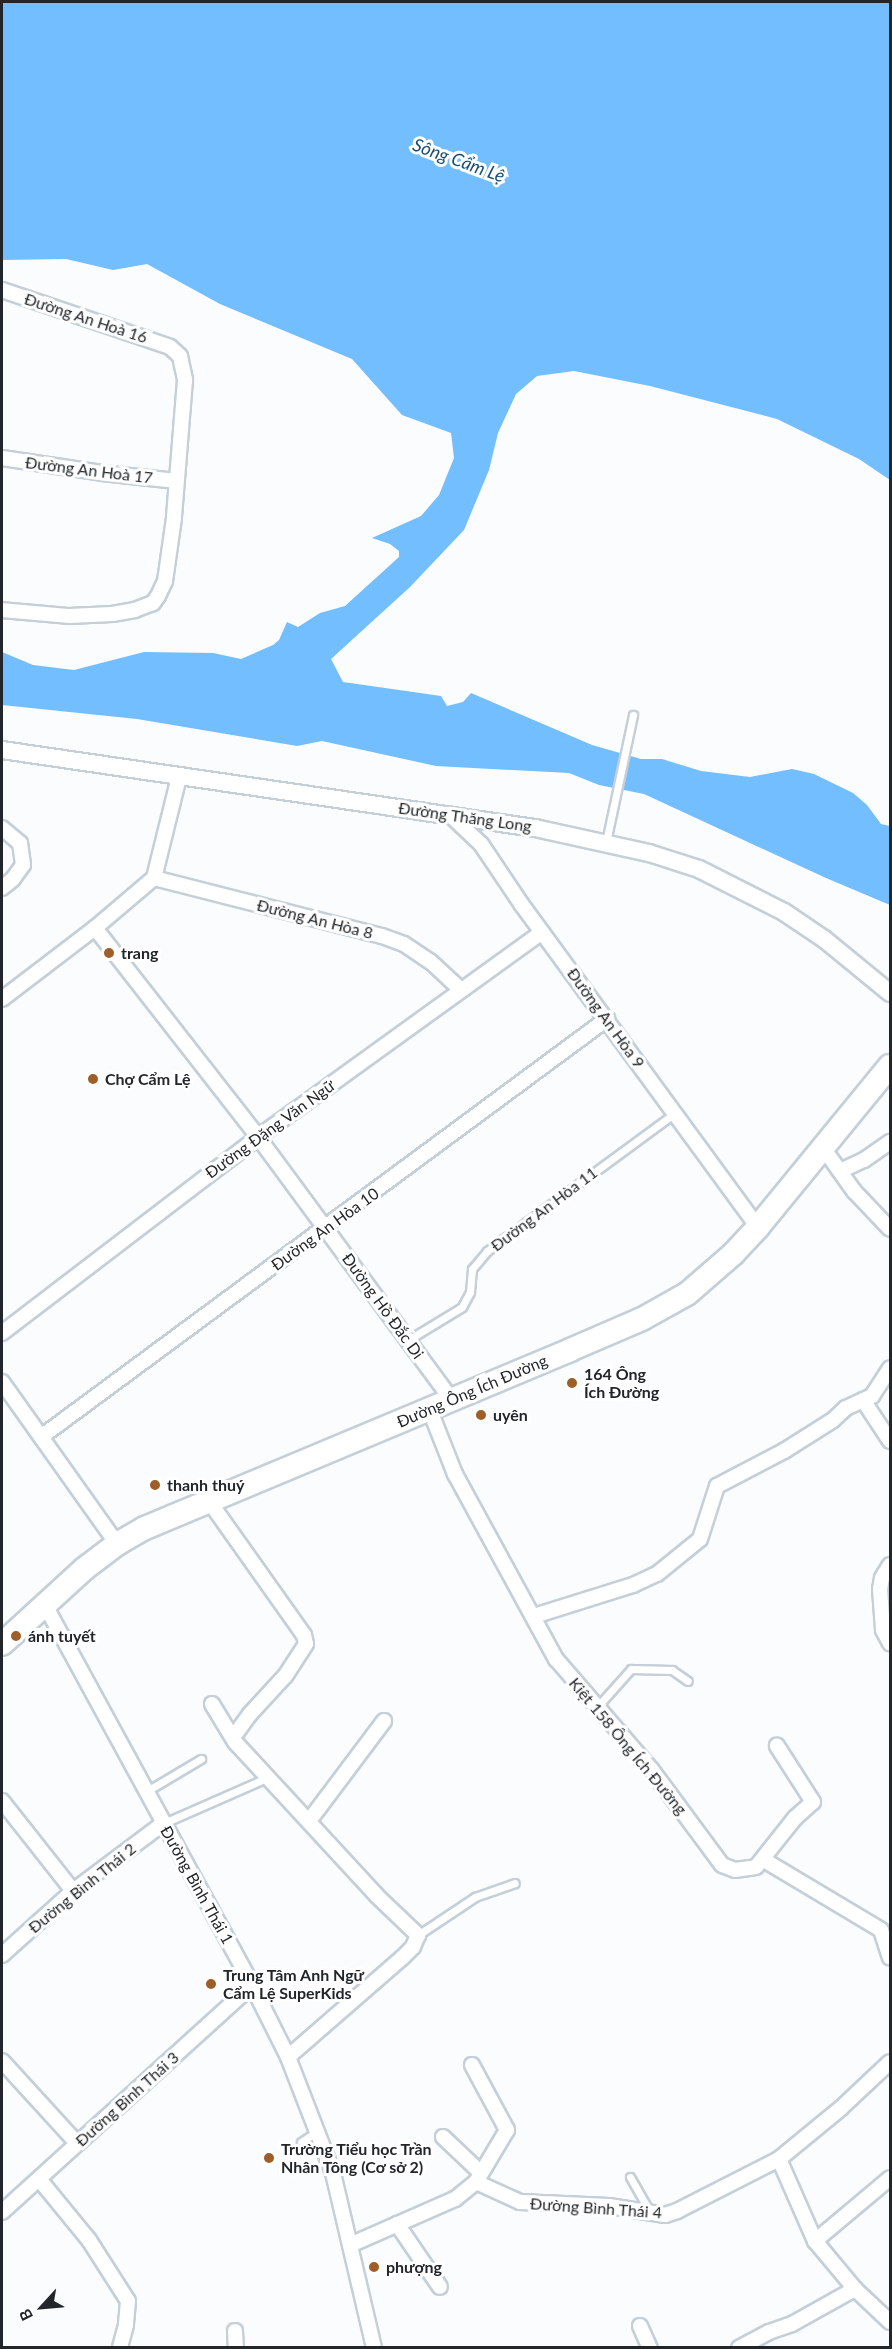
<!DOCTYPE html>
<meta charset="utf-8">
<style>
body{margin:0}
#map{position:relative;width:892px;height:2349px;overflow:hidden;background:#fafcfe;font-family:Lato,sans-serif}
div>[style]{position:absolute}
.water>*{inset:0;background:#72befe}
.roads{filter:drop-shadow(2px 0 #c5cfd8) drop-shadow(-2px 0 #c5cfd8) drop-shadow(0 2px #c5cfd8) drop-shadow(0 -2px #c5cfd8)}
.service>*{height:7px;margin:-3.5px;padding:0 3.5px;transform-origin:3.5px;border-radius:3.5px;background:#fff}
.minor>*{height:14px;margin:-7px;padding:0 7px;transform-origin:7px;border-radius:7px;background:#fff}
.tertiary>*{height:16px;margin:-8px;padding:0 8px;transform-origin:8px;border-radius:8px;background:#fff}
.primary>*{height:22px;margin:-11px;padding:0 11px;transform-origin:11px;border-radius:11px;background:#fff}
.dots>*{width:16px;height:16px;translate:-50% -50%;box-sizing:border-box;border:3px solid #fff;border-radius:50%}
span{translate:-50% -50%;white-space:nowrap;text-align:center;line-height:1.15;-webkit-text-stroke:6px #fff;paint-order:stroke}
.street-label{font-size:16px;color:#22262a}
.poi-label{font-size:16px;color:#22262a;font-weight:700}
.left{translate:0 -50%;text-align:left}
.water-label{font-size:18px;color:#174d77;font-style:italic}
.frame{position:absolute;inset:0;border:3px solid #22262a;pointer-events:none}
.north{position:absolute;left:12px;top:2277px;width:60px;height:60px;-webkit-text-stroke:4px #fff;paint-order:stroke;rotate:244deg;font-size:16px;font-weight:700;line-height:24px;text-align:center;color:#22262a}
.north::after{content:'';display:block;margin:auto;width:21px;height:27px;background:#22262a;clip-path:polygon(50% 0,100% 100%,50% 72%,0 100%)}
</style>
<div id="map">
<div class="water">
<i style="clip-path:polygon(2px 2px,890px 2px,890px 480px,859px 459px,777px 419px,650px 386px,574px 371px,537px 376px,516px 394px,498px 433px,489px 470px,464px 530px,410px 587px,331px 659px,343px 682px,441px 696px,447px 706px,463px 702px,471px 693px,592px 745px,641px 759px,662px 759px,701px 771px,750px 777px,792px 769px,814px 774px,853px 793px,867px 805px,881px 824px,890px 826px,890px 905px,826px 878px,644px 794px,599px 785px,569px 773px,436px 766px,322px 741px,297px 746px,137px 719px,2px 705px,2px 652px,33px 665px,74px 670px,144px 652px,213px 653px,241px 659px,273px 645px,279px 640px,287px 622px,298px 627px,320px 613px,345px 606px,399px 557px,399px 551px,390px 544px,372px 538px,421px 516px,439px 495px,454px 458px,451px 433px,402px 415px,352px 359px,220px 304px,147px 264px,113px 270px,66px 259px,2px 260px)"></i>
</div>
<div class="roads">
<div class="service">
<i style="left:606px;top:842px;width:130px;rotate:-78deg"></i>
<i style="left:408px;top:1340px;width:63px;rotate:-31.4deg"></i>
<i style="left:462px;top:1307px;width:17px;rotate:-62deg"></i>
<i style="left:470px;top:1292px;width:23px;rotate:-85deg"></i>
<i style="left:472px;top:1269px;width:23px;rotate:-50deg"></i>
<i style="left:487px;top:1251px;width:233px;rotate:-36.3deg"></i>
<i style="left:597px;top:1707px;width:51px;rotate:-48.2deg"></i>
<i style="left:631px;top:1669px;width:41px;rotate:1.4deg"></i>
<i style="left:672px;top:1670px;width:19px;rotate:35deg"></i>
<i style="left:147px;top:1791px;width:63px;rotate:-30.7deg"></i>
<i style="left:164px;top:1823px;width:115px;rotate:-23.7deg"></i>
<i style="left:418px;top:1935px;width:69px;rotate:-33.7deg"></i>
<i style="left:475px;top:1897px;width:42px;rotate:-19.3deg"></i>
<i style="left:301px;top:2142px;width:20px;rotate:-33deg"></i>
<i style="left:630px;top:2177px;width:40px;rotate:60.3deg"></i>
</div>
<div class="minor">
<i style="left:2px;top:290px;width:177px;rotate:18.7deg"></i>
<i style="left:170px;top:347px;width:13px;rotate:42deg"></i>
<i style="left:180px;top:356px;width:25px;rotate:78deg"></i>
<i style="left:185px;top:380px;width:138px;rotate:94.6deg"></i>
<i style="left:174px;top:518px;width:64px;rotate:98.1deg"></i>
<i style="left:165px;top:581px;width:17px;rotate:115deg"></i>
<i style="left:158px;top:596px;width:9px;rotate:126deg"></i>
<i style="left:153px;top:603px;width:19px;rotate:159deg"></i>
<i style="left:135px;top:610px;width:23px;rotate:170deg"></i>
<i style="left:112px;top:614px;width:43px;rotate:177.3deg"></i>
<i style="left:69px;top:616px;width:67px;rotate:-174.9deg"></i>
<i style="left:2px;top:458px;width:101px;rotate:8.5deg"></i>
<i style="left:102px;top:473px;width:75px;rotate:6.1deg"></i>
<i style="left:449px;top:814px;width:44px;rotate:43.2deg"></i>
<i style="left:481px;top:844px;width:73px;rotate:56.1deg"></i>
<i style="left:522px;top:905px;width:399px;rotate:53.8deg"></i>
<i style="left:2px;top:828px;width:23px;rotate:40deg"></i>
<i style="left:20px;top:843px;width:22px;rotate:82deg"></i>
<i style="left:23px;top:865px;width:17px;rotate:126deg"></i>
<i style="left:13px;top:879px;width:14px;rotate:141deg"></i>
<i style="left:154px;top:878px;width:235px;rotate:14.3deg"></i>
<i style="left:382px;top:936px;width:23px;rotate:20deg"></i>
<i style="left:404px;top:944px;width:32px;rotate:34deg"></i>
<i style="left:431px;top:962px;width:41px;rotate:43deg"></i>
<i style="left:95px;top:928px;width:265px;rotate:52deg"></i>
<i style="left:258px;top:1137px;width:325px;rotate:53.6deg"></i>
<i style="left:2px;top:999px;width:117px;rotate:-37.4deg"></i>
<i style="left:95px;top:928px;width:77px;rotate:-40.3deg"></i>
<i style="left:154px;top:878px;width:104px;rotate:-76.1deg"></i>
<i style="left:824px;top:1149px;width:52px;rotate:54.5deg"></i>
<i style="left:854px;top:1191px;width:52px;rotate:46.5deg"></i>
<i style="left:840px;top:1171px;width:26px;rotate:-25deg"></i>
<i style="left:864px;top:1160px;width:32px;rotate:-35deg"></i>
<i style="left:2px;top:1333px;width:322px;rotate:-37.4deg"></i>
<i style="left:258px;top:1137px;width:350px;rotate:-35.8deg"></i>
<i style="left:2px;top:1382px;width:199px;rotate:54.6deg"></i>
<i style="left:863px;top:1400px;width:49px;rotate:56.6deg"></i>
<i style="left:429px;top:1408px;width:71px;rotate:68.5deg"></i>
<i style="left:455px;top:1474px;width:211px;rotate:61.4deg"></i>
<i style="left:556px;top:1659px;width:145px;rotate:49.2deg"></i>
<i style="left:651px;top:1769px;width:119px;rotate:53.5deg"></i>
<i style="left:722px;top:1865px;width:14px;rotate:21deg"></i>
<i style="left:735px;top:1870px;width:21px;rotate:-8deg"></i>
<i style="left:756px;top:1867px;width:63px;rotate:-51.5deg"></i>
<i style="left:795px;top:1818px;width:24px;rotate:-42deg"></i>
<i style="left:813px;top:1802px;width:67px;rotate:-122.7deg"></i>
<i style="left:41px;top:1437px;width:704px;rotate:-36.45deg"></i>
<i style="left:209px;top:1501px;width:164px;rotate:54.7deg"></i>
<i style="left:304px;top:1635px;width:9px;rotate:77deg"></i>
<i style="left:306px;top:1644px;width:38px;rotate:123deg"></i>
<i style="left:285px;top:1676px;width:52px;rotate:132.6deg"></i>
<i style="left:250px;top:1714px;width:29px;rotate:126deg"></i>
<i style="left:890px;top:1565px;width:15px;rotate:122deg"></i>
<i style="left:882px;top:1578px;width:11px;rotate:100deg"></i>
<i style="left:880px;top:1589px;width:41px;rotate:85.8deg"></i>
<i style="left:883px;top:1630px;width:15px;rotate:62deg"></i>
<i style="left:45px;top:1605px;width:433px;rotate:61.4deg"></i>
<i style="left:252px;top:1985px;width:80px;rotate:63.4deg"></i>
<i style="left:288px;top:2057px;width:124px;rotate:68.8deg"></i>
<i style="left:333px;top:2173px;width:180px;rotate:76.8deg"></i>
<i style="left:534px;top:1616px;width:104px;rotate:-17.4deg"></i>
<i style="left:633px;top:1585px;width:26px;rotate:-25deg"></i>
<i style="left:657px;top:1574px;width:55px;rotate:-39.1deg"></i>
<i style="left:700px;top:1539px;width:56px;rotate:-72.2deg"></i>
<i style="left:717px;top:1486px;width:76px;rotate:-27.6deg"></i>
<i style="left:784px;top:1451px;width:58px;rotate:-32.3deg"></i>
<i style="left:833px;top:1420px;width:18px;rotate:-43deg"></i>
<i style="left:846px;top:1408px;width:29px;rotate:-25deg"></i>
<i style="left:872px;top:1396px;width:33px;rotate:-57deg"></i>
<i style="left:212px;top:1704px;width:44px;rotate:58.8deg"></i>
<i style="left:235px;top:1742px;width:209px;rotate:47.3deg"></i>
<i style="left:377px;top:1896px;width:57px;rotate:43.6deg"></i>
<i style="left:418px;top:1935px;width:13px;rotate:113deg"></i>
<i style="left:413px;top:1947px;width:14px;rotate:135deg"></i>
<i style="left:403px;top:1957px;width:152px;rotate:139deg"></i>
<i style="left:2px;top:1801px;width:115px;rotate:51.7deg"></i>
<i style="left:309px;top:1821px;width:125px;rotate:-53.1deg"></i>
<i style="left:764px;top:1860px;width:136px;rotate:30.9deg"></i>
<i style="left:881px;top:1930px;width:29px;rotate:72deg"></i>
<i style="left:2px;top:1955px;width:96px;rotate:-42deg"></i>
<i style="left:73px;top:1891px;width:114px;rotate:-36.8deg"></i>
<i style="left:2px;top:2061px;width:111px;rotate:47.6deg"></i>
<i style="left:472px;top:2065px;width:74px;rotate:61.7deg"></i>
<i style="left:507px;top:2130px;width:61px;rotate:120.8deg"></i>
<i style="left:443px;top:2137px;width:52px;rotate:43.5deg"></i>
<i style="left:779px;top:2159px;width:90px;rotate:66.3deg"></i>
<i style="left:815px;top:2241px;width:62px;rotate:50.2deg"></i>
<i style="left:855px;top:2289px;width:48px;rotate:43.3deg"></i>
<i style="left:39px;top:2179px;width:79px;rotate:50.7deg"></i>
<i style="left:89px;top:2240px;width:72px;rotate:57.4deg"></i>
<i style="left:128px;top:2301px;width:24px;rotate:95deg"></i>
<i style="left:126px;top:2325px;width:24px;rotate:105deg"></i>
<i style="left:2px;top:2212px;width:338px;rotate:-42.2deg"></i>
<i style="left:397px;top:2224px;width:76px;rotate:55.7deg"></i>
<i style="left:815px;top:2241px;width:98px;rotate:-40deg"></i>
<i style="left:350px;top:2245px;width:115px;rotate:-23.7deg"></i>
<i style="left:455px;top:2199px;width:27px;rotate:-39deg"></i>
<i style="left:476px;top:2182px;width:48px;rotate:24.4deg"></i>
<i style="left:520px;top:2202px;width:89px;rotate:2.6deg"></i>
<i style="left:609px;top:2206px;width:57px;rotate:9.1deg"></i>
<i style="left:665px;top:2215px;width:13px;rotate:-18deg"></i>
<i style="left:677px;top:2211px;width:114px;rotate:-27deg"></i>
<i style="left:779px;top:2159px;width:80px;rotate:-39.4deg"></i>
<i style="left:841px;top:2108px;width:67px;rotate:-43.2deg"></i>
<i style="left:640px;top:2326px;width:24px;rotate:66deg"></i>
<i style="left:235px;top:2331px;width:17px;rotate:87deg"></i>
<i style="left:739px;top:2348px;width:34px;rotate:-28deg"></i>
<i style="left:769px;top:2332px;width:24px;rotate:-19deg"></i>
<i style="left:792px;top:2324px;width:72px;rotate:-29.1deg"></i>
</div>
<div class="tertiary">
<i style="left:2px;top:750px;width:539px;rotate:8.33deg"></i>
<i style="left:535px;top:828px;width:117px;rotate:12.4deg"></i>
<i style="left:649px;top:853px;width:52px;rotate:17.7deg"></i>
<i style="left:699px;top:869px;width:95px;rotate:26.8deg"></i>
<i style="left:784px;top:912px;width:48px;rotate:34deg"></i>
<i style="left:824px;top:939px;width:85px;rotate:39.3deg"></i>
</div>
<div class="primary">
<i style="left:2px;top:1644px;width:111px;rotate:-42.4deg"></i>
<i style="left:84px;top:1569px;width:41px;rotate:-37.1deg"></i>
<i style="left:117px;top:1544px;width:32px;rotate:-30deg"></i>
<i style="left:145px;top:1528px;width:461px;rotate:-22.7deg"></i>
<i style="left:570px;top:1350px;width:78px;rotate:-23.3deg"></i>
<i style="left:642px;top:1319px;width:51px;rotate:-29.1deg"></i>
<i style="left:687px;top:1294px;width:61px;rotate:-41deg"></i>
<i style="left:733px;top:1254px;width:37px;rotate:-47deg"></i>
<i style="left:758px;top:1227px;width:208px;rotate:-50.7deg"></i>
</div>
</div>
<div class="dots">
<i style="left:109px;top:953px;background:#9e5e27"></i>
<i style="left:93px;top:1079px;background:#9e5e27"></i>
<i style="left:572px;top:1383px;background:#9e5e27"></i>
<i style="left:481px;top:1415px;background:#9e5e27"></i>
<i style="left:155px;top:1485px;background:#9e5e27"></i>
<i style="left:16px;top:1636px;background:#9e5e27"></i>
<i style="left:211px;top:1984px;background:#9e5e27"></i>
<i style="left:269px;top:2158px;background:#9e5e27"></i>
<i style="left:374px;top:2267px;background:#9e5e27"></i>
</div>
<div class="street-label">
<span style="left:86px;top:318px;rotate:18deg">Đường An Hoà 16</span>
<span style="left:89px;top:470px;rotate:7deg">Đường An Hoà 17</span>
<span style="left:465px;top:817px;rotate:8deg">Đường Thăng Long</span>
<span style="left:315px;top:919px;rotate:14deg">Đường An Hòa 8</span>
<span style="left:606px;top:1018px;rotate:54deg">Đường An Hòa 9</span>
<span style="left:270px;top:1129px;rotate:-36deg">Đường Đặng Văn Ngữ</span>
<span style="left:544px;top:1209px;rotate:-37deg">Đường An Hòa 11</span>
<span style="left:325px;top:1229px;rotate:-36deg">Đường An Hòa 10</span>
<span style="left:383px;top:1306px;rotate:54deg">Đường Hồ Đắc Di</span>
<span style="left:472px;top:1391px;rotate:-23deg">Đường Ông Ích Đường</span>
<span style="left:628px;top:1746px;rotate:50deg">Kiệt 158 Ông Ích Đường</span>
<span style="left:197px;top:1885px;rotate:61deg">Đường Bình Thái 1</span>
<span style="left:82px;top:1888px;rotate:-39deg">Đường Bình Thái 2</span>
<span style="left:127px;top:2099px;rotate:-42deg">Đường Bình Thái 3</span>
<span style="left:596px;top:2208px;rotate:4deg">Đường Bình Thái 4</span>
</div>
<div class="poi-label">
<span class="left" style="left:121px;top:953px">trang</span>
<span class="left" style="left:105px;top:1079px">Chợ Cẩm Lệ</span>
<span class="left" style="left:584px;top:1383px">164 Ông<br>Ích Đường</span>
<span class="left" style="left:493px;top:1415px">uyên</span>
<span class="left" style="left:167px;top:1485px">thanh thuý</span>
<span class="left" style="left:28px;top:1636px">ánh tuyết</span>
<span class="left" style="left:223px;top:1984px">Trung Tâm Anh Ngữ<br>Cẩm Lệ SuperKids</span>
<span class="left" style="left:281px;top:2158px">Trường Tiểu học Trần<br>Nhân Tông (Cơ sở 2)</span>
<span class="left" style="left:386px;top:2267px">phượng</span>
</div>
<div class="water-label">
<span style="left:459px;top:160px;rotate:20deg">Sông Cẩm Lệ</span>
</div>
<div class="frame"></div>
<div class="north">B</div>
</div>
